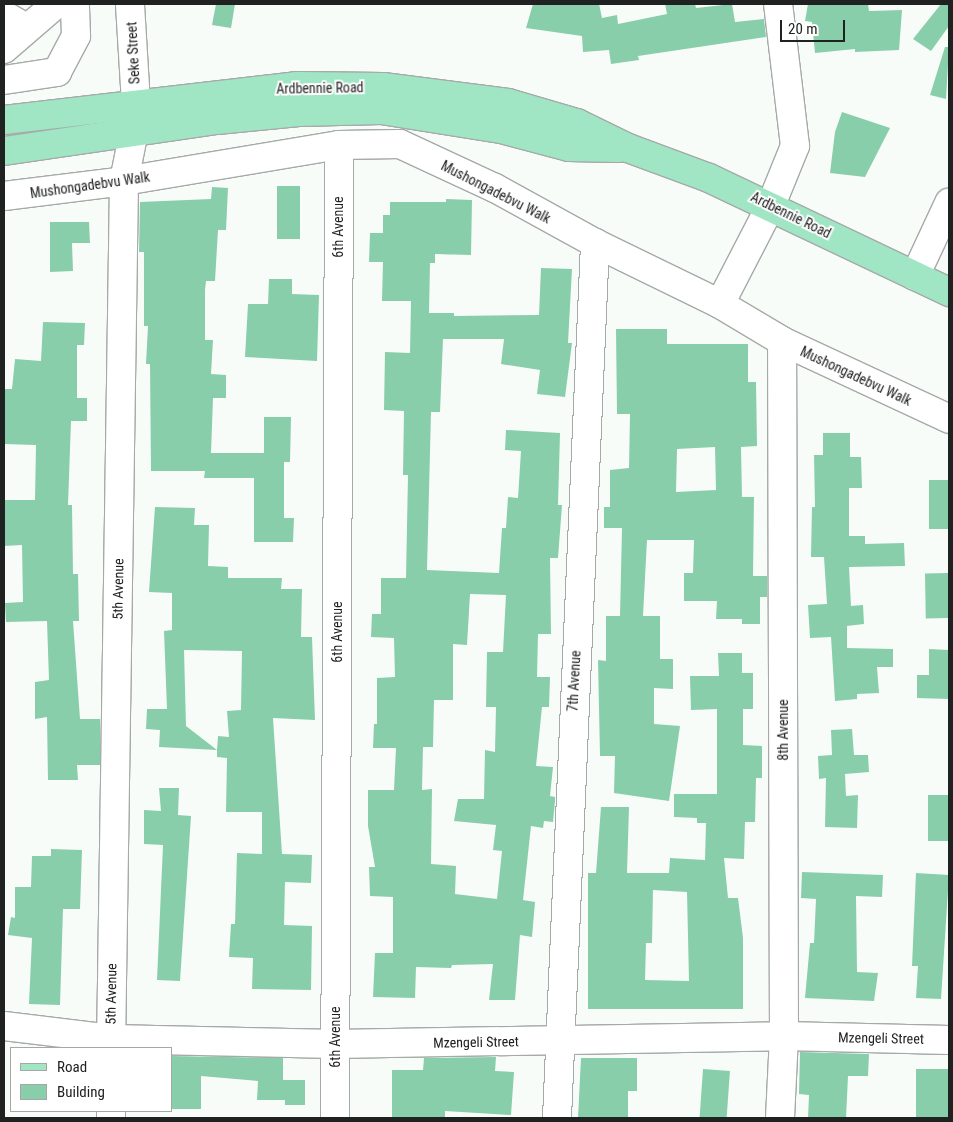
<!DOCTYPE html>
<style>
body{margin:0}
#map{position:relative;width:953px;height:1122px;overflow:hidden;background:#f7fcf9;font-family:"Roboto Condensed",sans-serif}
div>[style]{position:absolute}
.building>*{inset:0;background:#88ceaa;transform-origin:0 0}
.roads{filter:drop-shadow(1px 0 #a5aaa8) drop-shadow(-1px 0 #a5aaa8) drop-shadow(0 1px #a5aaa8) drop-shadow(0 -1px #a5aaa8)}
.minor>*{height:28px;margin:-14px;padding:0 14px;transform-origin:14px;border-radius:14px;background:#fff}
.major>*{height:28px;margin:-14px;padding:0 14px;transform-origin:14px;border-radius:14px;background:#a0e6c5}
span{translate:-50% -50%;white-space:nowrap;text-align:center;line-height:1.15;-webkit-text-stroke:4px #fff;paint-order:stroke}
.street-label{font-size:14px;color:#202221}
.frame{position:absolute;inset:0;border:5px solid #202221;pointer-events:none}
.legend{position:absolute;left:10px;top:1047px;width:162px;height:65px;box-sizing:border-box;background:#fff;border:1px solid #a6a7a6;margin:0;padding:6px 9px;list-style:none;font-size:15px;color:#202221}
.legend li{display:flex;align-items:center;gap:10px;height:25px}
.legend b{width:25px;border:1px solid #a6a7a6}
.scale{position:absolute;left:780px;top:20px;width:65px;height:22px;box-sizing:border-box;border:2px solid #202221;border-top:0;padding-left:6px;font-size:15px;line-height:18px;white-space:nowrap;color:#202221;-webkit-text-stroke:4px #fff;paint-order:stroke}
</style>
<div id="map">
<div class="building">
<i style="clip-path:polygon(216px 4px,235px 4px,231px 28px,212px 25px)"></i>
<i style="clip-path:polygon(533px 4px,599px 4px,602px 18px,617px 15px,618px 24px,667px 14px,665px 4px,695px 4px,696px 8px,732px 4px,735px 22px,764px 19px,766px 37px,638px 56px,639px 60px,611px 64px,609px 50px,583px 52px,582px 36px,526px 28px)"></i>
<i style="clip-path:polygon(808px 4px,868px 4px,869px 11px,902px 10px,899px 50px,855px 52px,855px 49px,815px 53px,812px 22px,805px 21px)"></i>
<i style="clip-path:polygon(941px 4px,949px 4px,949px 26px,931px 51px,913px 39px)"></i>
<i style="clip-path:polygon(945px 47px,949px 47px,946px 99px,930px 95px)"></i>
<i style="clip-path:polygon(842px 112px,890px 128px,865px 177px,830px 173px,835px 132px)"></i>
<i style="left:277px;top:186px;width:23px;height:53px"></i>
<i style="clip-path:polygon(212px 187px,228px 188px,226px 230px,218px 230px,215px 281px,206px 281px,205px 290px,205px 340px,213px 340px,211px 374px,226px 375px,226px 398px,213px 398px,211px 453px,264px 453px,264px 417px,291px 417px,290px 462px,284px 462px,284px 518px,294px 518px,293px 542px,254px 542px,254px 478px,204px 478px,205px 471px,151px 471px,150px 364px,146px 364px,148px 326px,144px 326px,144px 252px,139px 252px,140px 202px,211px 199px)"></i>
<i style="clip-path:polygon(evenodd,446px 199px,472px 200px,471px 255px,435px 254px,435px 263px,430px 263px,429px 313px,454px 313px,454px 316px,539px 315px,541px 268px,572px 269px,568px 343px,572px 343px,565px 397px,537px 394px,540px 370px,501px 364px,504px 339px,443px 339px,440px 412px,431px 412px,427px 570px,499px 573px,502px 528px,506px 528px,508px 497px,518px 498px,521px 451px,505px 450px,506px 430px,560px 433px,558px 505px,562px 505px,558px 558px,550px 558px,551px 634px,538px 634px,537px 677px,550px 677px,549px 707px,542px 707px,536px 766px,553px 767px,550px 796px,555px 797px,555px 801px,553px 822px,544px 821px,543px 828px,531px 826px,523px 900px,535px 902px,532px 937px,520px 935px,515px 1000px,489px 1000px,493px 964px,452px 965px,451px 968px,416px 967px,415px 998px,373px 997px,375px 953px,393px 953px,393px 897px,370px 896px,369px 867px,375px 867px,368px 826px,368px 790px,394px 790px,396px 748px,373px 748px,374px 724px,377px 724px,377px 678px,395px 677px,394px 638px,371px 637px,372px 614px,381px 614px,381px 578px,406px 578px,408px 475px,403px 475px,404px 411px,384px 410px,385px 352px,410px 353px,411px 301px,382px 301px,383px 262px,369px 262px,370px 233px,383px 233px,383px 215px,390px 215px,390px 202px,446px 202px,446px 199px,470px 594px,506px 595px,503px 652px,487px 652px,486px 707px,496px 707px,495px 752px,485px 750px,484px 799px,458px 799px,454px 821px,496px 825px,493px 850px,502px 851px,497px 899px,455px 894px,456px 866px,431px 864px,432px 789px,422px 790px,423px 747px,433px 747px,434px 700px,453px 700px,453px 644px,467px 645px,470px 594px)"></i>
<i style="clip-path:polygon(50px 222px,89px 222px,90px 243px,72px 243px,73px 271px,50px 272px)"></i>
<i style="clip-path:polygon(269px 279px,292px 279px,292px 294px,319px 295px,317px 361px,245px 357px,248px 304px,268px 304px)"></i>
<i style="clip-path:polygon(43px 322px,85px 323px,84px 345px,77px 345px,77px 398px,87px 398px,87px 421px,71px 421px,68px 505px,72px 505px,73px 574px,78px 574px,79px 621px,73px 621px,80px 719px,100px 719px,100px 765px,77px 765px,78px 780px,48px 780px,47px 717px,35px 719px,35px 682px,49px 680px,47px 621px,6px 622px,5px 603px,23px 602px,22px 545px,4px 546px,4px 500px,35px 500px,36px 445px,4px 444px,4px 389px,12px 389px,15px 359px,41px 361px)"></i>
<i style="clip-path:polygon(evenodd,616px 329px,667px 329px,667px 344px,748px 344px,748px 382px,756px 382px,757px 446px,741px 447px,742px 497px,754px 497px,753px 576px,767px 576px,767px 597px,760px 597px,760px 624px,742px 624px,742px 619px,716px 619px,717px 601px,684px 601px,684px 573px,693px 573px,694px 540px,647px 540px,643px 616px,660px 616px,660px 659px,673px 659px,673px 689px,654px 688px,654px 724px,680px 726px,669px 801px,614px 793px,615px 756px,600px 756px,598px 660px,606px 661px,606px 616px,620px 616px,622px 528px,604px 528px,604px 507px,610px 507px,610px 470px,629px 468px,630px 414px,617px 414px,616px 329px,715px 447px,716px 490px,676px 492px,677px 449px,715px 447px)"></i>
<i style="clip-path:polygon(823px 433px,850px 433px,850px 457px,861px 457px,862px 488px,849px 488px,849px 536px,865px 536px,865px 544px,904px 543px,905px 566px,849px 567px,851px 606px,863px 605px,864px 624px,847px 626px,847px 648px,893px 649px,893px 667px,877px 667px,879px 693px,857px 694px,857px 699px,835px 701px,831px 637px,810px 638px,808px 605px,827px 604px,824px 557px,811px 557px,812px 507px,815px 507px,814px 455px,823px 455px)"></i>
<i style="left:929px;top:480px;width:20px;height:49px"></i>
<i style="clip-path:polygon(evenodd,155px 507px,195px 508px,194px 525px,209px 525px,208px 566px,228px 567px,228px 578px,282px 578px,281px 589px,302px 589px,301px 637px,312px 637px,315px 720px,273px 718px,282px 854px,312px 855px,311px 883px,285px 882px,284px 925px,312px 926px,311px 990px,252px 989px,253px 958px,229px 957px,231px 924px,235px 924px,237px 853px,262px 854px,262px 812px,226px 812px,227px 758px,217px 757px,217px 750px,159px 747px,160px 730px,146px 729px,147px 709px,167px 709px,164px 631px,172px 630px,172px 593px,149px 592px,155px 507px,184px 650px,242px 651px,241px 710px,227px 711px,229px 737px,218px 736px,217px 750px,186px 726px,184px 650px)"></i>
<i style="left:948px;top:573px;width:45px;height:23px;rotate:89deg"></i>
<i style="clip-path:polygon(929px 649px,949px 650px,949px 699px,917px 698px,917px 675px,929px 675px)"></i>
<i style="clip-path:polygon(evenodd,718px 653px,742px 653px,742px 673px,753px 673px,753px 709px,743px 709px,743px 745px,762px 746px,762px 778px,756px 778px,755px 822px,745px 822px,744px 859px,724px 858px,728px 898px,738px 898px,743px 938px,743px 1009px,588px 1009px,588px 873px,596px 873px,601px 807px,629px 807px,627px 873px,669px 873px,670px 858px,705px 860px,706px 823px,697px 823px,697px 818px,674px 817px,674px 794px,717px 794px,717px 709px,691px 710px,690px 676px,719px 676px,718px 653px,653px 890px,687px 892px,689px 981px,645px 980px,646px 943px,652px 943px,653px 890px)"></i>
<i style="clip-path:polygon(852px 729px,854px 755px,868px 755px,869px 772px,845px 774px,846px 796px,858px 795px,857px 828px,825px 827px,826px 778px,819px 779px,818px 756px,832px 755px,831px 730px)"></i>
<i style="clip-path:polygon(159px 788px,179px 788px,178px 815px,191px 816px,180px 981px,157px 980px,163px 845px,144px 844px,144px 810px,161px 811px)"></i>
<i style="left:928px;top:795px;width:21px;height:46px"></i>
<i style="clip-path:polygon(51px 849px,82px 850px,80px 909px,63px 909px,60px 1005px,29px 1004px,32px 938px,8px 935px,11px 917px,15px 918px,15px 887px,31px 887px,32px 856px,51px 856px)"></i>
<i style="clip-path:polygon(802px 872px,883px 875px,882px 897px,856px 896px,857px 972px,878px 973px,874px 1001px,805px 998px,810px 943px,814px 943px,816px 899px,801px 898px)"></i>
<i style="clip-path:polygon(916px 873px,949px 875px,941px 999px,916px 998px,918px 966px,912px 966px)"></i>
<i style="clip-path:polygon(800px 1052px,869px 1054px,868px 1076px,848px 1076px,846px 1118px,808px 1118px,809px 1095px,799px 1094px)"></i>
<i style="clip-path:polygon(171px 1056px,283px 1058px,283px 1080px,305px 1080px,305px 1105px,285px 1105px,285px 1100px,257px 1100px,258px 1081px,201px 1076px,201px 1109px,171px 1109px)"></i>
<i style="clip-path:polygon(496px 1057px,495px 1071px,514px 1072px,511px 1115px,445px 1111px,445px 1118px,392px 1118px,392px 1070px,423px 1070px,424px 1058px)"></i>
<i style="clip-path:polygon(581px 1058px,637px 1058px,637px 1091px,628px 1091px,628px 1118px,578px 1118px)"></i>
<i style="left:703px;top:1069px;width:27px;height:48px;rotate:4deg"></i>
<i style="left:916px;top:1069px;width:33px;height:49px"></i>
</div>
<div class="roads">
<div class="minor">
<i style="left:4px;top:15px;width:24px;rotate:30deg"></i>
<i style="left:4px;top:49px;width:69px;rotate:-40.9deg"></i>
<i style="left:4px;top:80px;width:54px;rotate:-8.6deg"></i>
<i style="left:57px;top:72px;width:41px;rotate:-62.2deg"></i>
<i style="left:76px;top:36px;width:32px;rotate:-92deg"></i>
<i style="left:4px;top:196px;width:121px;rotate:-7.1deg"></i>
<i style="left:124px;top:181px;width:218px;rotate:-9.5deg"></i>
<i style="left:339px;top:145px;width:61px;rotate:-0.9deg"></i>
<i style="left:400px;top:144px;width:105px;rotate:24.9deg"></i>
<i style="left:495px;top:188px;width:114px;rotate:28.8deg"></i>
<i style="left:595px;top:243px;width:139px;rotate:26deg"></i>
<i style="left:720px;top:304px;width:72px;rotate:30.8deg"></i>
<i style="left:782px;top:341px;width:184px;rotate:25deg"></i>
<i style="left:915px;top:276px;width:81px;rotate:-65deg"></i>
<i style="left:720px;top:304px;width:111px;rotate:-62.7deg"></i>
<i style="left:771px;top:205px;width:64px;rotate:-67.9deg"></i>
<i style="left:795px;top:146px;width:143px;rotate:-96.8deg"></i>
<i style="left:4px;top:1026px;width:108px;rotate:6.9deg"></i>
<i style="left:111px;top:1039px;width:224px;rotate:1.3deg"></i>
<i style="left:335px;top:1044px;width:449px;rotate:-1deg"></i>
<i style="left:784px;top:1036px;width:165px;rotate:1.4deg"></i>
<i style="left:111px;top:1048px;width:867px;rotate:-89.14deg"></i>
<i style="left:124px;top:181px;width:51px;rotate:-78.7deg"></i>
<i style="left:134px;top:131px;width:28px;rotate:-86deg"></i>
<i style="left:136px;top:103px;width:99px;rotate:-93.5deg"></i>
<i style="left:111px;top:1111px;width:7px;rotate:90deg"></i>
<i style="left:335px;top:1118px;width:973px;rotate:-89.76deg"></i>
<i style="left:557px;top:1118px;width:876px;rotate:-87.51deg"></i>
<i style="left:780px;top:1118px;width:82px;rotate:-87.2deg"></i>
<i style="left:784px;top:1036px;width:695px;rotate:-90.16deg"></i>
</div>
<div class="major">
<i style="left:4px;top:120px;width:294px;rotate:-6.6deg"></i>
<i style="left:296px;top:86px;width:87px;rotate:0.7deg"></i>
<i style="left:383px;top:87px;width:126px;rotate:7.3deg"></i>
<i style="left:508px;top:103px;width:72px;rotate:16.2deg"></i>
<i style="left:577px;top:123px;width:57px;rotate:26.1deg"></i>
<i style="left:628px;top:148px;width:86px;rotate:20.3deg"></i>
<i style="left:709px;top:178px;width:266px;rotate:25.4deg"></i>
<i style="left:4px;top:151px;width:215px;rotate:-8.3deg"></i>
<i style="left:217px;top:120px;width:82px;rotate:-5.6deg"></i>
<i style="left:299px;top:112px;width:82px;rotate:-1.4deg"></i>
<i style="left:381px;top:110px;width:121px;rotate:9deg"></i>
<i style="left:501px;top:129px;width:70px;rotate:14.8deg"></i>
<i style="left:569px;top:147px;width:50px;rotate:1.1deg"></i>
</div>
</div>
<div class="street-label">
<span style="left:133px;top:53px;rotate:-93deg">Seke Street</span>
<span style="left:320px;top:88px;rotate:-1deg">Ardbennie Road</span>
<span style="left:90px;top:185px;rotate:-8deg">Mushongadebvu Walk</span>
<span style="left:496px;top:192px;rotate:27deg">Mushongadebvu Walk</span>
<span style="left:791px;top:215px;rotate:26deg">Ardbennie Road</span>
<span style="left:338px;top:227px;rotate:-90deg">6th Avenue</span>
<span style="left:856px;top:376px;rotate:25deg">Mushongadebvu Walk</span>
<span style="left:118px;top:589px;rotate:-89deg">5th Avenue</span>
<span style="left:337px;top:632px;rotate:-90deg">6th Avenue</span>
<span style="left:574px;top:681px;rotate:-87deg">7th Avenue</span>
<span style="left:783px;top:730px;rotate:-90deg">8th Avenue</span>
<span style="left:111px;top:994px;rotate:-89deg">5th Avenue</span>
<span style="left:335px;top:1037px;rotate:-90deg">6th Avenue</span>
<span style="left:881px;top:1038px;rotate:1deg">Mzengeli Street</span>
<span style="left:476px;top:1042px;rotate:-1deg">Mzengeli Street</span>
</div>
<div class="frame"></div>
<ul class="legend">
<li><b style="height:6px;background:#a0e6c5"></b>Road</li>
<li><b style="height:14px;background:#88ceaa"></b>Building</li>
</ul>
<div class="scale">20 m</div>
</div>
